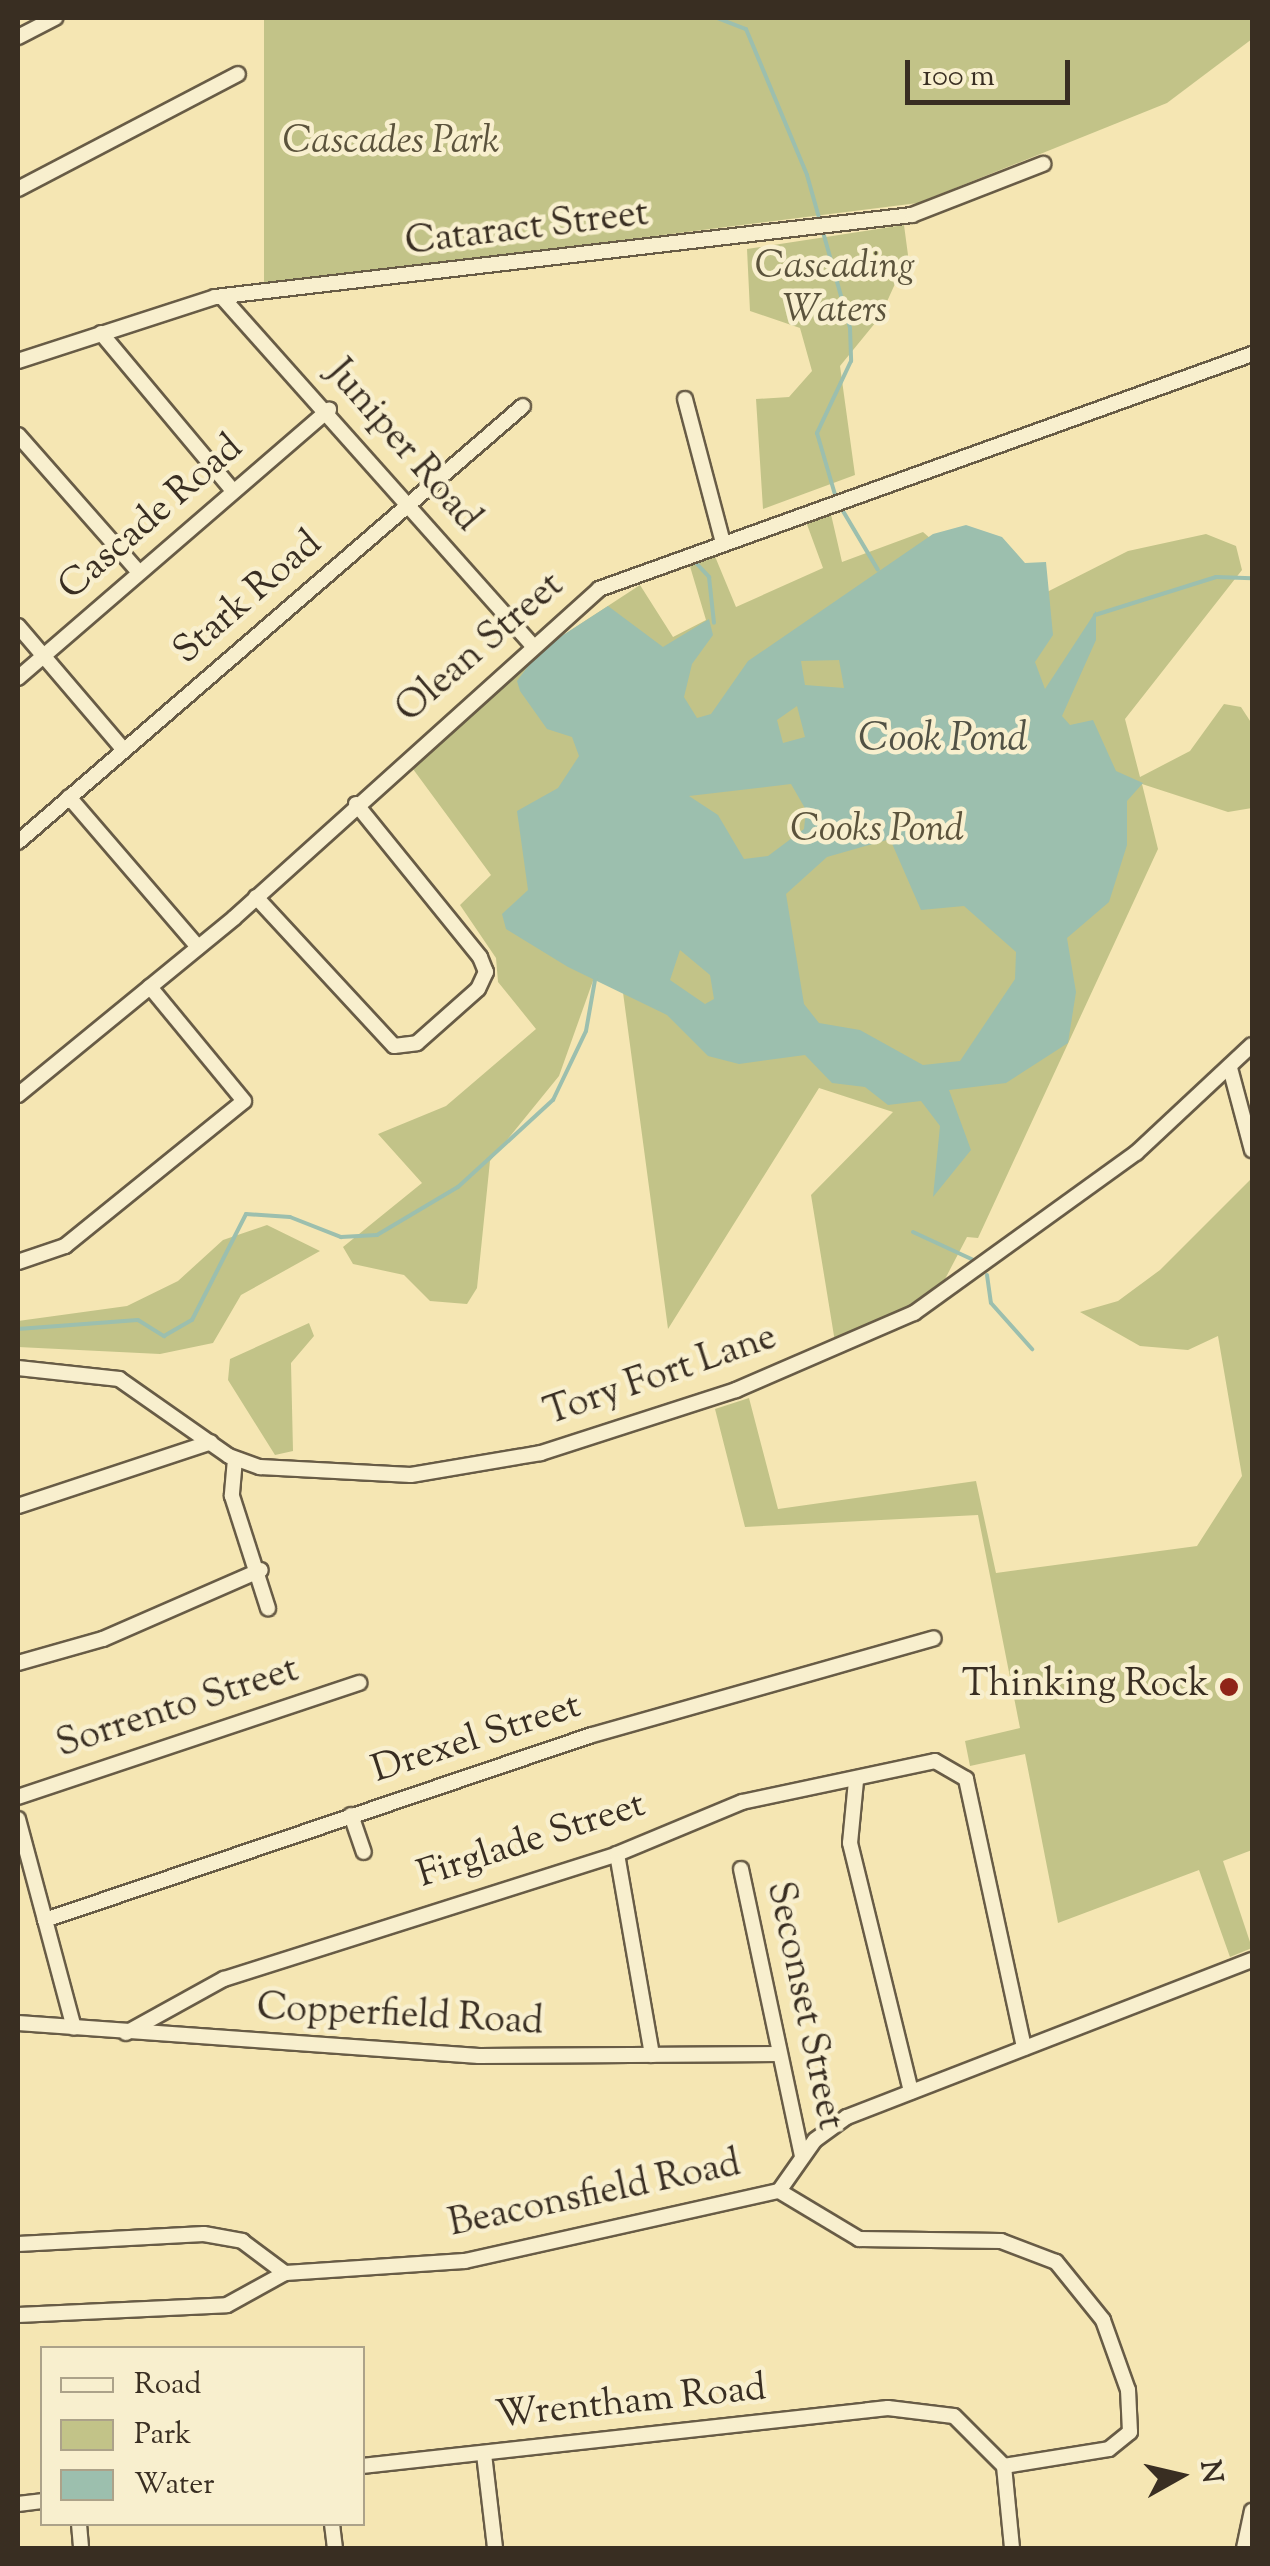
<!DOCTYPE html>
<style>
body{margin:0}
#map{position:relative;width:1270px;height:2566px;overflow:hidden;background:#f5e6b3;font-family:"Sorts Mill Goudy",serif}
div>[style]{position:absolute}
.green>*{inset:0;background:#c2c388}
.water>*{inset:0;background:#9cbfae}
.stream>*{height:4px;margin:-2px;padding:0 2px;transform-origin:2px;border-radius:2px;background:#9cbfae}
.roads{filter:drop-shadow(2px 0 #685c46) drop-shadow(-2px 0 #685c46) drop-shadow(0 2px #685c46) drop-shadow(0 -2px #685c46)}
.minor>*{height:14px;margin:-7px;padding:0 7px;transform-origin:7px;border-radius:7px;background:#f8efce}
.dots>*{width:28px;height:28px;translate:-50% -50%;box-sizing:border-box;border:5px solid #f8efce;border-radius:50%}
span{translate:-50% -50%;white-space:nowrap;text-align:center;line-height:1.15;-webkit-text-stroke:9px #f8efce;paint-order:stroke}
.park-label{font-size:38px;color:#5b533c;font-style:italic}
.street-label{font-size:38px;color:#392e22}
.poi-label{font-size:38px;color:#392e22}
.right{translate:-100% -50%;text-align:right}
.water-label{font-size:40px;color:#525245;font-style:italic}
.frame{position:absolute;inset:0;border:20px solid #392e22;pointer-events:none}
.legend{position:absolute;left:40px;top:2346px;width:325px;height:180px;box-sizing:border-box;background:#f8efce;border:2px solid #aca289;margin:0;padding:12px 18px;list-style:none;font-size:30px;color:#392e22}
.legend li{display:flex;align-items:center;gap:20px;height:50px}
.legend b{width:50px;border:2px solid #aca289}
.north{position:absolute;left:1130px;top:2426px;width:100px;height:100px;-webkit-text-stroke:8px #f8efce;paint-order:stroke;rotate:82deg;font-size:28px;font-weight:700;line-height:40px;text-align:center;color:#392e22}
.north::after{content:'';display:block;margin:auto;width:35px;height:45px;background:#392e22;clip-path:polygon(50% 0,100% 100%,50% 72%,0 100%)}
.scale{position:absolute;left:905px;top:60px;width:165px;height:45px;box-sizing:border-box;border:5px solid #392e22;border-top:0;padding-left:12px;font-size:30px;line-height:35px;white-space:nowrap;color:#392e22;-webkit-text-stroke:8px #f8efce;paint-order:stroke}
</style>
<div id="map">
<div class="green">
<i style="clip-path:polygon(264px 18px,1252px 18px,1252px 39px,1167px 103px,918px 203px,264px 285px)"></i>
<i style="clip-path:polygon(904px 225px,908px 255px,899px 275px,880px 317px,840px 366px,855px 475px,763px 509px,756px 399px,789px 397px,812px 371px,800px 328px,750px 311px,747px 249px)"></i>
<i style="clip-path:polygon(830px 510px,842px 562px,923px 532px,971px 574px,1043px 594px,1128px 551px,1206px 534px,1236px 546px,1242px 570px,1125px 719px,1140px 777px,1190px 751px,1224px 704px,1241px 707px,1252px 724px,1252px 808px,1228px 812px,1142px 784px,1158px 849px,978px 1238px,967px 1237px,944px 1281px,897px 1313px,835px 1342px,811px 1195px,893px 1112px,819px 1088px,668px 1329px,622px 985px,605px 977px,594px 978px,559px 1076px,490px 1161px,477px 1288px,467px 1304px,430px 1301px,404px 1275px,353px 1264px,343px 1247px,422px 1183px,378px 1134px,446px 1106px,536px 1029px,498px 982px,496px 958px,460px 905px,491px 875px,413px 769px,542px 649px,640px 585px,673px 637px,706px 620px,689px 563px,714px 554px,736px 607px,823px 568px,805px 519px)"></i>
<i style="clip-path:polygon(1252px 1178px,1252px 1850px,1223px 1861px,1252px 1948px,1230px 1957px,1199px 1870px,1058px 1923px,1025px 1754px,970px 1766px,965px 1741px,1020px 1728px,978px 1515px,745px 1527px,715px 1409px,749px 1398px,778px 1509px,976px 1481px,996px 1573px,1197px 1546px,1242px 1476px,1218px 1336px,1188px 1350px,1140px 1346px,1080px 1312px,1118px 1301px,1160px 1270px)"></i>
<i style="clip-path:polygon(267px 1225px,320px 1251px,241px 1295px,213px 1343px,160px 1354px,18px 1347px,18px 1321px,127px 1306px,178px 1281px,223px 1240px)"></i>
<i style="clip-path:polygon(309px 1323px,314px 1336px,291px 1363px,293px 1451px,275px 1455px,228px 1380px,230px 1359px)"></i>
</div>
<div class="water">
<i style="clip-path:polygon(evenodd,966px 525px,1002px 537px,1025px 563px,1046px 562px,1053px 635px,1035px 662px,1045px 689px,1096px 611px,1096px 640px,1062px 716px,1070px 725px,1093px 720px,1116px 771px,1143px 783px,1127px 801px,1127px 845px,1109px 902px,1067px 938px,1076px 992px,1068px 1043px,1006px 1083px,949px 1090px,971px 1150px,933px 1197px,940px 1126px,921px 1101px,888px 1105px,865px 1087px,832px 1083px,805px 1055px,739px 1064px,708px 1056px,667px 1015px,568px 967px,506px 929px,502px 914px,528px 890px,517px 811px,558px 788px,579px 756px,572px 737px,547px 729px,520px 691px,517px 681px,540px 650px,608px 606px,663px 647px,709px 619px,713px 635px,692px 664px,684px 697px,697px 718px,711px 714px,748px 661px,933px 534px,966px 525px,839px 660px,844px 688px,805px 685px,801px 661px,839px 660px,966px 525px,797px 706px,805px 737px,783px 743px,777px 720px,797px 706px,966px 525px,791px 784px,806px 810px,804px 829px,768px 856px,744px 859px,718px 815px,689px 796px,791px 784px,966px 525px,890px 839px,921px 910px,964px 906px,1016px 952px,1015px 979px,960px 1061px,923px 1065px,860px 1030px,819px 1023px,804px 1004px,786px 894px,827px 857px,890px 839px,966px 525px,680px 950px,710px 975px,714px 999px,705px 1004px,670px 980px,680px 950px)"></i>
</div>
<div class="stream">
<i style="left:717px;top:18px;width:31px;rotate:21deg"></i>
<i style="left:746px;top:29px;width:158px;rotate:67.3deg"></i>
<i style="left:807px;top:175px;width:159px;rotate:74.3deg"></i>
<i style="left:850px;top:328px;width:33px;rotate:88deg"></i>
<i style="left:851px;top:361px;width:80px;rotate:115.3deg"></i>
<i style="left:817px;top:433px;width:68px;rotate:73.7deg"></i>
<i style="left:840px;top:506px;width:74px;rotate:59.3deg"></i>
<i style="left:697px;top:564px;width:18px;rotate:47deg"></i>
<i style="left:709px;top:577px;width:46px;rotate:83.8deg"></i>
<i style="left:1095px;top:615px;width:127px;rotate:-17.4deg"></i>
<i style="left:1216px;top:577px;width:36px;rotate:2deg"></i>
<i style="left:913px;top:1232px;width:72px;rotate:24.8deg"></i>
<i style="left:987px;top:1275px;width:28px;rotate:82deg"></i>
<i style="left:991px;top:1303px;width:62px;rotate:48.3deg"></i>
<i style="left:18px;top:1329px;width:120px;rotate:-4.3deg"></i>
<i style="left:138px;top:1320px;width:31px;rotate:32deg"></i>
<i style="left:164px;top:1336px;width:32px;rotate:-30deg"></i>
<i style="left:192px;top:1320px;width:119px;rotate:-63deg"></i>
<i style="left:246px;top:1214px;width:44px;rotate:3.9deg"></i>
<i style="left:290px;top:1217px;width:55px;rotate:21.4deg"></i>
<i style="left:341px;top:1237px;width:36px;rotate:-3deg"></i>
<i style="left:377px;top:1235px;width:94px;rotate:-30.7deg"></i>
<i style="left:458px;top:1187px;width:129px;rotate:-42.5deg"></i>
<i style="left:553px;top:1100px;width:76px;rotate:-64.4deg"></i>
<i style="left:586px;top:1031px;width:58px;rotate:-80deg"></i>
</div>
<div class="roads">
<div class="minor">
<i style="left:18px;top:37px;width:42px;rotate:-27.2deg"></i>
<i style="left:18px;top:189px;width:248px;rotate:-27.6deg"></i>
<i style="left:222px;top:297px;width:463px;rotate:48.3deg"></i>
<i style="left:101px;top:333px;width:206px;rotate:50.1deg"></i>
<i style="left:18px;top:361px;width:207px;rotate:-18deg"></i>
<i style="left:215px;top:297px;width:702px;rotate:-6.71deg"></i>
<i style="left:912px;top:215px;width:141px;rotate:-21.3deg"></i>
<i style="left:685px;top:399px;width:149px;rotate:75.2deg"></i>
<i style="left:18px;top:435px;width:181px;rotate:48.6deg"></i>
<i style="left:18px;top:626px;width:163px;rotate:49.5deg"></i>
<i style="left:18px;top:678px;width:411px;rotate:-40.8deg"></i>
<i style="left:69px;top:797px;width:198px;rotate:49.3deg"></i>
<i style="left:18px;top:842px;width:667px;rotate:-40.81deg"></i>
<i style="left:256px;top:897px;width:203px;rotate:47.2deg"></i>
<i style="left:394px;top:1046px;width:23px;rotate:-7deg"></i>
<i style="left:417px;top:1043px;width:81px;rotate:-41.5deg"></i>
<i style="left:478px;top:989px;width:19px;rotate:-65deg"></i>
<i style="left:486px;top:972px;width:16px;rotate:-112deg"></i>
<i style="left:480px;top:957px;width:197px;rotate:-129deg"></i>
<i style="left:1230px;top:1068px;width:85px;rotate:75deg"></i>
<i style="left:18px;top:1095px;width:279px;rotate:-39.3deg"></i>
<i style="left:234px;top:918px;width:491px;rotate:-42deg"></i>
<i style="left:599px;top:589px;width:694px;rotate:-19.79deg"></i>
<i style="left:18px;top:1262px;width:50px;rotate:-18.8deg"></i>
<i style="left:65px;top:1246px;width:230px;rotate:-39deg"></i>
<i style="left:244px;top:1101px;width:148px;rotate:-129.5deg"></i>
<i style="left:18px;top:1368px;width:102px;rotate:6.2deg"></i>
<i style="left:119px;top:1379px;width:134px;rotate:35deg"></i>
<i style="left:229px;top:1456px;width:33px;rotate:20deg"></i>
<i style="left:260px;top:1467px;width:151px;rotate:3deg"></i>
<i style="left:411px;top:1475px;width:132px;rotate:-9.6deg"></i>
<i style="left:541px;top:1453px;width:205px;rotate:-17.9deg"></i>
<i style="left:736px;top:1390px;width:194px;rotate:-23.4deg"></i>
<i style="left:914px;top:1313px;width:274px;rotate:-35.8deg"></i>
<i style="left:1136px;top:1153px;width:158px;rotate:-43deg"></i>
<i style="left:235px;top:1459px;width:37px;rotate:95deg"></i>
<i style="left:232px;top:1496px;width:118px;rotate:72.2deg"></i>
<i style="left:18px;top:1506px;width:203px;rotate:-18.3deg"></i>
<i style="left:18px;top:1663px;width:88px;rotate:-15.8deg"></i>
<i style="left:103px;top:1639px;width:172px;rotate:-23.6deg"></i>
<i style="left:856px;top:1781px;width:62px;rotate:95.5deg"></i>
<i style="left:850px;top:1843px;width:256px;rotate:76.2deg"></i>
<i style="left:18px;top:1797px;width:360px;rotate:-18.5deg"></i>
<i style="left:351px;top:1815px;width:39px;rotate:71deg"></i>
<i style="left:18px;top:1819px;width:216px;rotate:75deg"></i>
<i style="left:617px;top:1854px;width:204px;rotate:80.1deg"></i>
<i style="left:741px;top:1869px;width:294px;rotate:78deg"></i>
<i style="left:45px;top:1920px;width:577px;rotate:-18.69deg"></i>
<i style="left:592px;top:1735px;width:355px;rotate:-15.8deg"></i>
<i style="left:18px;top:2023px;width:462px;rotate:4.1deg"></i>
<i style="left:479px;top:2056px;width:300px;rotate:-0.4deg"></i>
<i style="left:126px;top:2033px;width:112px;rotate:-28.9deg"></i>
<i style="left:224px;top:1979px;width:412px;rotate:-17.6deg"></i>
<i style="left:617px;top:1854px;width:135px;rotate:-22.6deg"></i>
<i style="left:742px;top:1802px;width:197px;rotate:-12deg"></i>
<i style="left:935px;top:1761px;width:36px;rotate:30deg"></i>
<i style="left:966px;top:1779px;width:275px;rotate:77.8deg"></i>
<i style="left:18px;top:2244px;width:186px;rotate:-3.1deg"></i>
<i style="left:204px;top:2234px;width:39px;rotate:10deg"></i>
<i style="left:242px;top:2241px;width:54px;rotate:36.7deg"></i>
<i style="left:18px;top:2315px;width:209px;rotate:-2.7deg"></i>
<i style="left:227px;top:2305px;width:66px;rotate:-28.9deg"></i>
<i style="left:285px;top:2273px;width:180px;rotate:-3.8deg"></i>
<i style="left:465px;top:2261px;width:322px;rotate:-12.6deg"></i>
<i style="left:779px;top:2191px;width:62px;rotate:-54.8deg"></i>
<i style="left:815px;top:2140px;width:39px;rotate:-36deg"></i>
<i style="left:847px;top:2117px;width:434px;rotate:-21.2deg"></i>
<i style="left:484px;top:2454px;width:95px;rotate:83.3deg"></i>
<i style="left:362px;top:2466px;width:529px;rotate:-6.29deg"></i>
<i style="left:888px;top:2408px;width:66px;rotate:6.9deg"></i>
<i style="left:954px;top:2416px;width:71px;rotate:45deg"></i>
<i style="left:1004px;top:2466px;width:106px;rotate:-9.2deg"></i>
<i style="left:1109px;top:2449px;width:27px;rotate:-39deg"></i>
<i style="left:1130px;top:2432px;width:42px;rotate:-92.7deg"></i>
<i style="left:1128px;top:2390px;width:74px;rotate:-109.7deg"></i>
<i style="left:1103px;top:2320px;width:75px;rotate:-129deg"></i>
<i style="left:1056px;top:2262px;width:59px;rotate:-159.1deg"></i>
<i style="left:1001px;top:2241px;width:142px;rotate:-179.2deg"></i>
<i style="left:859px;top:2239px;width:93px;rotate:-149deg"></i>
<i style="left:1004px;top:2466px;width:82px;rotate:84.4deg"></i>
<i style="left:18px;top:2504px;width:24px;rotate:-7deg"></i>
<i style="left:79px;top:2524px;width:24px;rotate:85deg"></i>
<i style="left:332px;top:2524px;width:24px;rotate:83deg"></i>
<i style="left:1244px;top:2548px;width:38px;rotate:-78deg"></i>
</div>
</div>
<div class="dots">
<i style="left:1229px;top:1687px;background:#8f2418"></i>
</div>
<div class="park-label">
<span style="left:391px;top:144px">Cascades Park</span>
<span style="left:835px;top:291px">Cascading<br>Waters</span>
<span style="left:877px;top:832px">Cooks Pond</span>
</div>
<div class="street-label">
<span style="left:527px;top:230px;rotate:-7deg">Cataract Street</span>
<span style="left:402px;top:447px;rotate:49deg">Juniper Road</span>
<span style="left:152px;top:519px;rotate:-41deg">Cascade Road</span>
<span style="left:249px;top:599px;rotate:-41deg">Stark Road</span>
<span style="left:481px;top:649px;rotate:-41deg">Olean Street</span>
<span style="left:661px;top:1377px;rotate:-19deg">Tory Fort Lane</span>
<span style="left:178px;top:1709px;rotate:-18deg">Sorrento Street</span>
<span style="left:477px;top:1740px;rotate:-18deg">Drexel Street</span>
<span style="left:532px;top:1842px;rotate:-18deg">Firglade Street</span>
<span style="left:803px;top:2006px;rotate:78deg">Seconset Street</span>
<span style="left:400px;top:2017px;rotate:3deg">Copperfield Road</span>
<span style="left:595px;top:2196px;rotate:-12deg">Beaconsfield Road</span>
<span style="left:631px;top:2404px;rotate:-6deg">Wrentham Road</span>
</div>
<div class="poi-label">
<span class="right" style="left:1209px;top:1687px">Thinking Rock</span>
</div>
<div class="water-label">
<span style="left:943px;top:741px">Cook Pond</span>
</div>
<div class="frame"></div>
<ul class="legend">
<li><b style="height:12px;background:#f8efce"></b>Road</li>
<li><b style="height:28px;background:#c2c388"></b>Park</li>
<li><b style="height:28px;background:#9cbfae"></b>Water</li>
</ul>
<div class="north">N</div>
<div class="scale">100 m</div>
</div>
